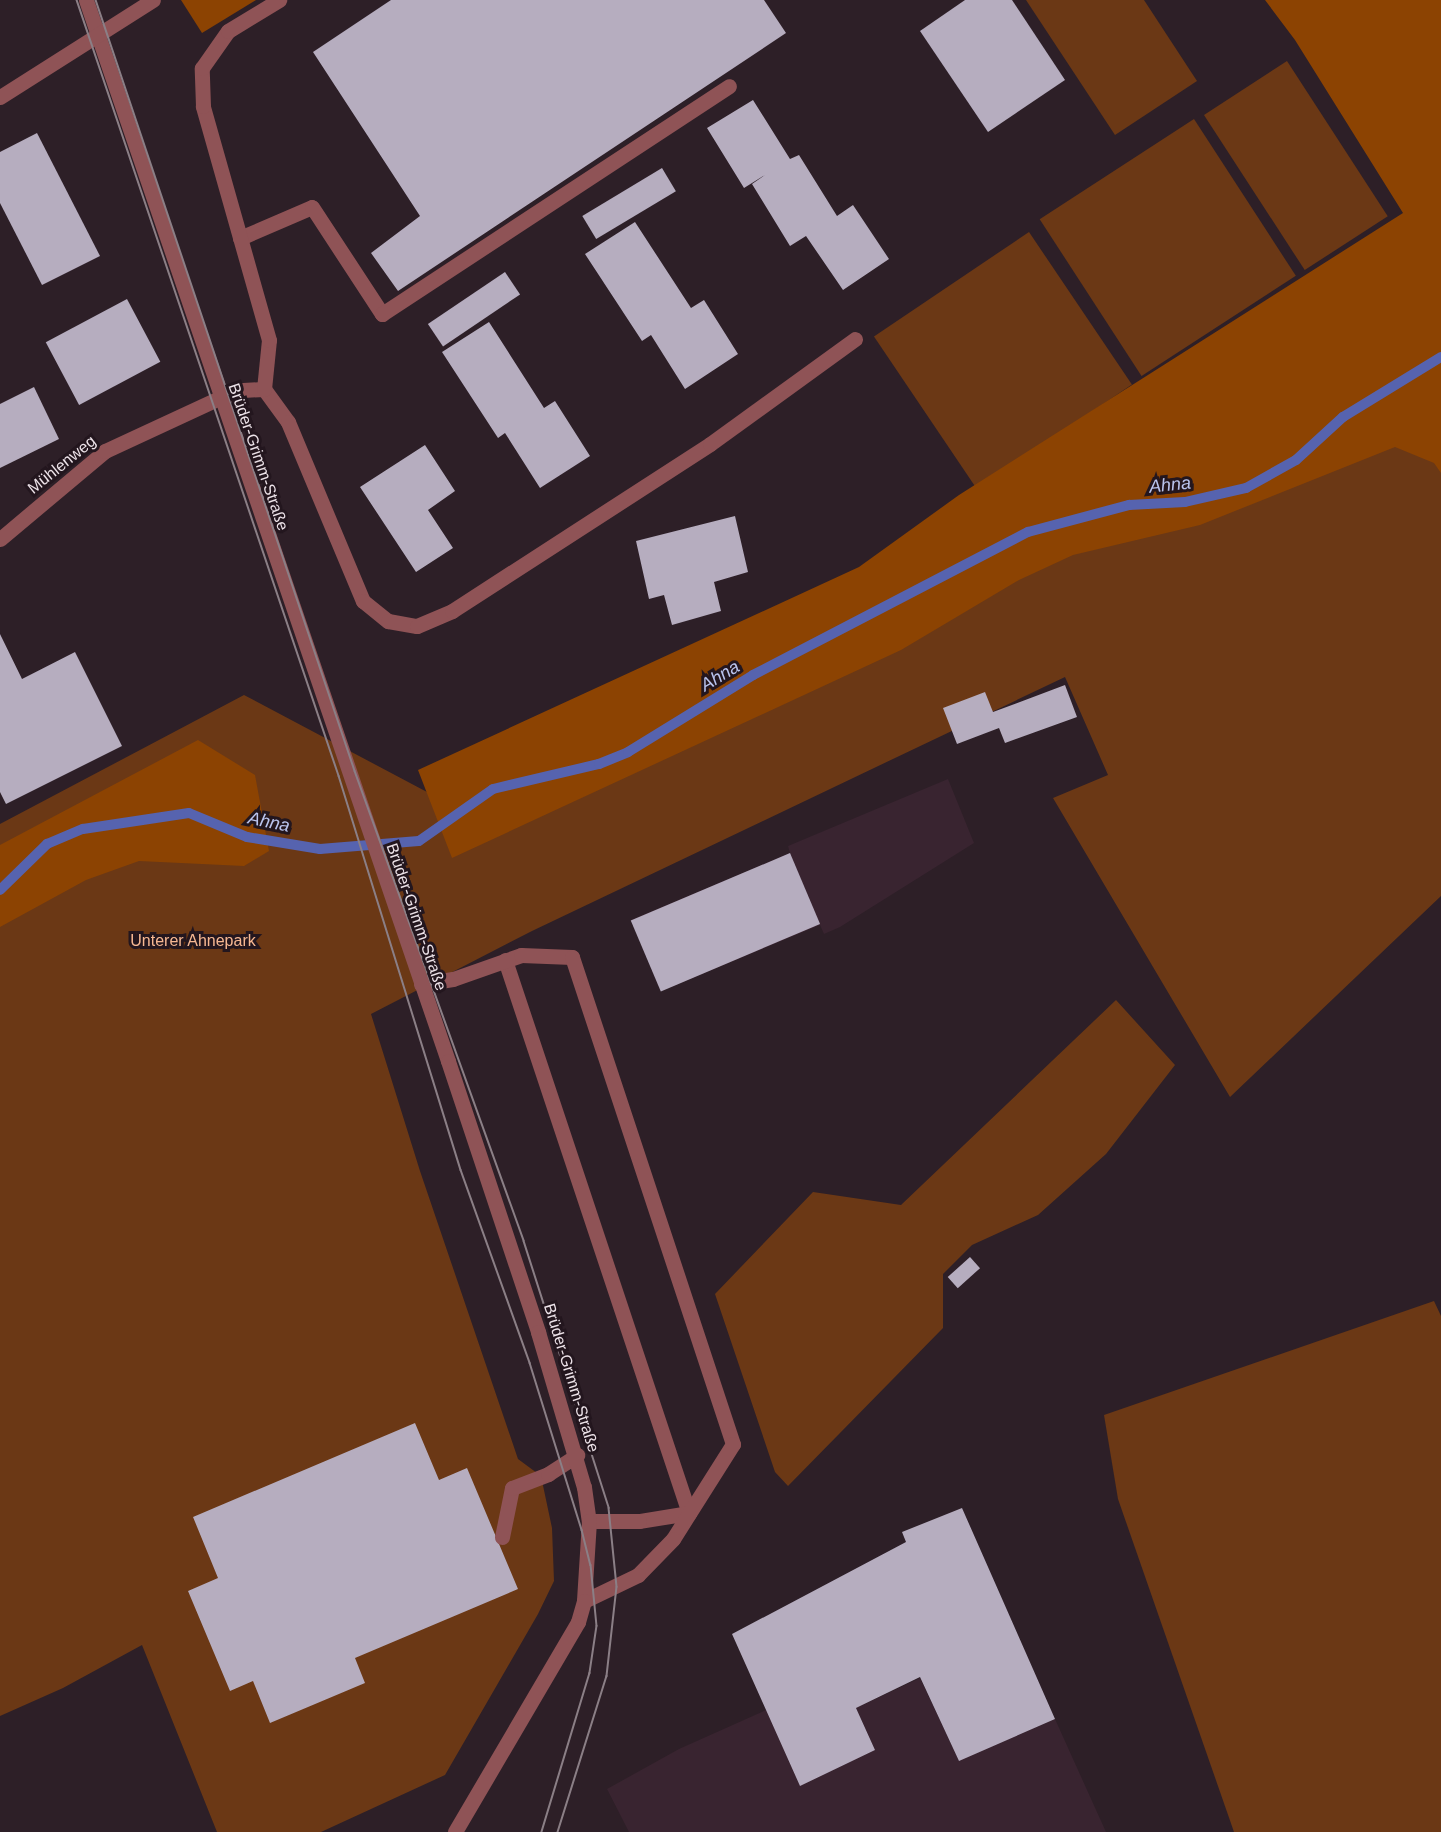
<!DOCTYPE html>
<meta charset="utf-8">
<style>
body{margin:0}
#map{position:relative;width:1441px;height:1832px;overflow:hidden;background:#2d1f27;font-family:Helvetica,sans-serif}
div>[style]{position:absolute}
.built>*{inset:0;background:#392430}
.green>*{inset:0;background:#6b3815;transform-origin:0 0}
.forest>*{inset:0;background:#8c4302}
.stream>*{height:10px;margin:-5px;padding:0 5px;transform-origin:5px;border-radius:5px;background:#5663af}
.building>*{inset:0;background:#b6adbf;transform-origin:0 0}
.service>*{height:15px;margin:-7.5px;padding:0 7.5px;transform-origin:7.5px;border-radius:7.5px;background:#8f5356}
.minor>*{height:15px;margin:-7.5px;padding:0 7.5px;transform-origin:7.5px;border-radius:7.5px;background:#8f5356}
.tertiary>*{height:15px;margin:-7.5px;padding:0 7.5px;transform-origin:7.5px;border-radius:7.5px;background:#8f5356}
.tram>*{height:1.5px;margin:-0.75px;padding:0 0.75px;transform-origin:0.75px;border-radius:0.75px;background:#8b7f86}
span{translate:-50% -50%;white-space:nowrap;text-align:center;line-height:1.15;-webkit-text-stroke:6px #23161e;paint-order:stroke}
.street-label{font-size:16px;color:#ede3e9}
.park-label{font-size:16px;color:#f7b892}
.water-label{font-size:18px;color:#bac4ee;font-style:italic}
</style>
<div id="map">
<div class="built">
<i style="clip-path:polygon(948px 779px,974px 843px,840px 927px,824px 934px,820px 925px,661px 991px,631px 920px,790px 853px,788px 846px)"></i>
<i style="clip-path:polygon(920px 1678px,959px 1760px,1055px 1719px,1106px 1832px,629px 1832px,607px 1789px,679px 1749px,766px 1710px,875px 1750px,856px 1708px)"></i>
</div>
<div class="green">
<i style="clip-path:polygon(1026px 0,1144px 0,1197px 81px,1115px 135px)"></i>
<i style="left:1287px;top:61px;width:185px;height:99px;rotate:57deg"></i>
<i style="left:1194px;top:119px;width:187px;height:184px;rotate:57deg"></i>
<i style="clip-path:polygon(1441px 225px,1441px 896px,1230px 1097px,1053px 798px,1108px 775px,1065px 677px,532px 931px,371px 1014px,420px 1171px,518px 1459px,541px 1476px,552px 1528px,554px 1581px,538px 1614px,445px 1775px,321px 1832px,217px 1832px,142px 1645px,63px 1688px,0 1716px,0 824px,244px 695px,427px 792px,862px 587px)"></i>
<i style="left:1029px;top:232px;width:184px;height:187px;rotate:56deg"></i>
<i style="clip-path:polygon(1116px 1000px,1175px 1065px,1106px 1154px,1038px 1215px,972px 1245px,943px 1274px,943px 1328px,788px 1486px,775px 1472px,715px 1294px,813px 1192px,901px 1205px)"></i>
<i style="clip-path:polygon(1434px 1301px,1441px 1316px,1441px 1832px,1234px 1832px,1118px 1499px,1104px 1415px)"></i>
</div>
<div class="forest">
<i style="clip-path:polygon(181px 0,256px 0,202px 33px)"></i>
<i style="clip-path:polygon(1265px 0,1441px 0,1441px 473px,1434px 463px,1395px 447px,1200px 525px,1073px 555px,1019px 580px,901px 650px,452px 858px,418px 770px,859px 567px,959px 495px,1403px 213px,1295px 40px)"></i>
<i style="clip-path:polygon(198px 740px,255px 775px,269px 851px,244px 866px,139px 861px,86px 880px,0 927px,0 845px)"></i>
</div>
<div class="stream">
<i style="left:0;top:890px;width:66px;rotate:-44.4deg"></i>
<i style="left:47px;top:844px;width:39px;rotate:-23deg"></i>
<i style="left:83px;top:829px;width:107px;rotate:-8.6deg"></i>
<i style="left:189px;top:813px;width:63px;rotate:22.5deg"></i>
<i style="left:247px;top:837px;width:74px;rotate:9.3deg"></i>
<i style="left:320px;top:849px;width:99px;rotate:-4.6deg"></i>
<i style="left:419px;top:841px;width:90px;rotate:-35.1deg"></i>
<i style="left:493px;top:789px;width:109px;rotate:-13.3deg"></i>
<i style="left:599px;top:764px;width:31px;rotate:-22deg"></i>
<i style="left:628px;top:752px;width:147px;rotate:-31.6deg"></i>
<i style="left:753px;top:675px;width:310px;rotate:-27.5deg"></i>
<i style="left:1028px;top:532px;width:105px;rotate:-15deg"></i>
<i style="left:1129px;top:505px;width:56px;rotate:-3.1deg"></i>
<i style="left:1185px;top:502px;width:63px;rotate:-12.9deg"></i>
<i style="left:1246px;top:488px;width:57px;rotate:-29.2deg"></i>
<i style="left:1296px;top:460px;width:64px;rotate:-42.5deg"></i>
<i style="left:1343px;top:417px;width:115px;rotate:-31.5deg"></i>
</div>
<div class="building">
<i style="clip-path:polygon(391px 0,764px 0,786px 33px,398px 291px,371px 253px,420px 216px,313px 52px)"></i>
<i style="clip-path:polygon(965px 0,1012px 0,1065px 80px,988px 132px,920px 31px)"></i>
<i style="clip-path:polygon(753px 100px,790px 159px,799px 155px,837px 216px,853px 205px,889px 259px,843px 290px,806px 236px,790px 246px,752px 184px,765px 175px,744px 188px,707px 128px)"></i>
<i style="clip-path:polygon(37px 133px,100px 256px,42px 285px,0 203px,0 152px)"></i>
<i style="left:662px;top:168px;width:27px;height:93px;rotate:59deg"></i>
<i style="clip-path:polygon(635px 222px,691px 308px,704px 300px,738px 354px,685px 389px,651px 335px,642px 341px,585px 254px)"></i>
<i style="left:505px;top:272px;width:27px;height:93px;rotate:56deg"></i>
<i style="left:127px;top:299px;width:71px;height:92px;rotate:62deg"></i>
<i style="clip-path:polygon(489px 322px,544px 408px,555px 401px,590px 456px,540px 488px,505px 433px,498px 438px,442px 352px)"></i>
<i style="clip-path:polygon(34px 387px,59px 439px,0 468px,0 404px)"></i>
<i style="clip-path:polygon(425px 445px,455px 491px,428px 510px,453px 548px,416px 572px,360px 487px)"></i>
<i style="clip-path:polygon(735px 516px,748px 572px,714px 582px,721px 611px,672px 625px,664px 595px,649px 599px,636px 541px)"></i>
<i style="clip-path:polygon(0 634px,22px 679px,75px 652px,122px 746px,6px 804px,0 792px)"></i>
<i style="clip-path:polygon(1065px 685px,1077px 717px,1005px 743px,999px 728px,957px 744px,943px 708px,985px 692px,993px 712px)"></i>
<i style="left:790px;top:853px;width:77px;height:173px;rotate:67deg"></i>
<i style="left:970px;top:1257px;width:15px;height:30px;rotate:48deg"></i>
<i style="clip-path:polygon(415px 1423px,439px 1480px,467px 1468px,518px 1589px,355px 1658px,365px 1683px,270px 1723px,253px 1681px,230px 1691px,188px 1591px,218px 1578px,193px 1517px)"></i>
<i style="clip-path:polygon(962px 1508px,1055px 1719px,959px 1761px,920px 1677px,856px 1708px,875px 1750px,800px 1786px,732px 1634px,906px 1542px,902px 1532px)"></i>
</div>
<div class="service">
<i style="left:240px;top:238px;width:78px;rotate:-23.3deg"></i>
<i style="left:312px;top:207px;width:128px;rotate:56.8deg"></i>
<i style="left:382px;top:314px;width:415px;rotate:-33.3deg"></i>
<i style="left:264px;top:389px;width:41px;rotate:54deg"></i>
<i style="left:288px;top:422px;width:194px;rotate:67.3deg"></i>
<i style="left:363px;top:601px;width:32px;rotate:39deg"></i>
<i style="left:388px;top:621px;width:29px;rotate:10deg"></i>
<i style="left:417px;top:626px;width:38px;rotate:-23deg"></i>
<i style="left:452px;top:611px;width:307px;rotate:-32.9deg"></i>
<i style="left:710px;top:444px;width:179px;rotate:-35.9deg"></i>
<i style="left:219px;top:398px;width:25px;rotate:-18deg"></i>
<i style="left:243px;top:390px;width:21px;rotate:-3deg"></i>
<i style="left:264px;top:389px;width:49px;rotate:-84.2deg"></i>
<i style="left:269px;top:340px;width:243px;rotate:-105.8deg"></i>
<i style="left:203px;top:106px;width:38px;rotate:-92deg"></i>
<i style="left:202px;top:68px;width:45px;rotate:-54.9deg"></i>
<i style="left:228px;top:31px;width:60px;rotate:-31.3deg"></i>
<i style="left:505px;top:960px;width:583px;rotate:71.6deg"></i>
<i style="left:689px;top:1513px;width:51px;rotate:170.9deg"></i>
<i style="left:639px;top:1521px;width:50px;rotate:180deg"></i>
<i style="left:421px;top:984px;width:32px;rotate:-9deg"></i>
<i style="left:453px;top:979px;width:72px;rotate:-19.4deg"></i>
<i style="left:521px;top:955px;width:51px;rotate:2.2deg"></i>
<i style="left:572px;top:957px;width:513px;rotate:71.71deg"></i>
<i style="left:733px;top:1444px;width:112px;rotate:122.3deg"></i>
<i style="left:673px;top:1539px;width:50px;rotate:134.2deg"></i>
<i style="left:638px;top:1575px;width:60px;rotate:154.3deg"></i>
<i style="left:502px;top:1537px;width:50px;rotate:-78.5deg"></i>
<i style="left:512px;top:1488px;width:39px;rotate:-21deg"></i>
<i style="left:548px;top:1474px;width:35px;rotate:-33deg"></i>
</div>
<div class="minor">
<i style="left:0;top:539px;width:137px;rotate:-40deg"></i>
<i style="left:105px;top:451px;width:126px;rotate:-24.9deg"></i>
</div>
<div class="tertiary">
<i style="left:86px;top:0;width:1121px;rotate:71.16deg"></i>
<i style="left:448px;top:1061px;width:286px;rotate:71.6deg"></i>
<i style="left:538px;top:1332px;width:162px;rotate:73.5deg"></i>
<i style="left:584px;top:1487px;width:34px;rotate:82deg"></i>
<i style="left:589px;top:1521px;width:80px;rotate:93.6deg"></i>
<i style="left:584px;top:1601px;width:22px;rotate:106deg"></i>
<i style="left:578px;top:1622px;width:243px;rotate:120.4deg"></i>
<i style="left:0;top:97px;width:181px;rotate:-32.4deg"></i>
</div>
<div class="tram">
<i style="left:77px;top:0;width:819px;rotate:71.34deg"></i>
<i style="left:339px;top:776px;width:412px;rotate:72.8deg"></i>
<i style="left:461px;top:1170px;width:205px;rotate:70.3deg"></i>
<i style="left:530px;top:1363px;width:175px;rotate:72.7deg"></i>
<i style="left:582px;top:1530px;width:36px;rotate:76deg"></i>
<i style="left:591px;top:1565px;width:61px;rotate:84.4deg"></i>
<i style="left:597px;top:1626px;width:48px;rotate:98.5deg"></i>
<i style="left:590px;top:1673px;width:166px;rotate:106.8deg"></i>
<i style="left:96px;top:0;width:813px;rotate:71.43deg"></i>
<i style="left:355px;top:771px;width:499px;rotate:70.2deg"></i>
<i style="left:524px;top:1241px;width:280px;rotate:72.3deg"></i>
<i style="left:609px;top:1508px;width:79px;rotate:84.2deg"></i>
<i style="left:617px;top:1587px;width:90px;rotate:96.4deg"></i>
<i style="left:607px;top:1676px;width:164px;rotate:107.4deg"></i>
</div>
<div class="street-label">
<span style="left:258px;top:457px;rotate:71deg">Brüder-Grimm-Straße</span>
<span style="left:62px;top:465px;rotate:-39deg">Mühlenweg</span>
<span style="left:416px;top:917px;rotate:71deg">Brüder-Grimm-Straße</span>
<span style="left:571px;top:1378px;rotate:73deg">Brüder-Grimm-Straße</span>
</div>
<div class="park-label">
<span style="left:193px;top:941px">Unterer Ahnepark</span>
</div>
<div class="water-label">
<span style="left:1170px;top:485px;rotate:-6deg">Ahna</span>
<span style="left:720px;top:676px;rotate:-31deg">Ahna</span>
<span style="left:269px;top:822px;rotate:12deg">Ahna</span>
</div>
</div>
